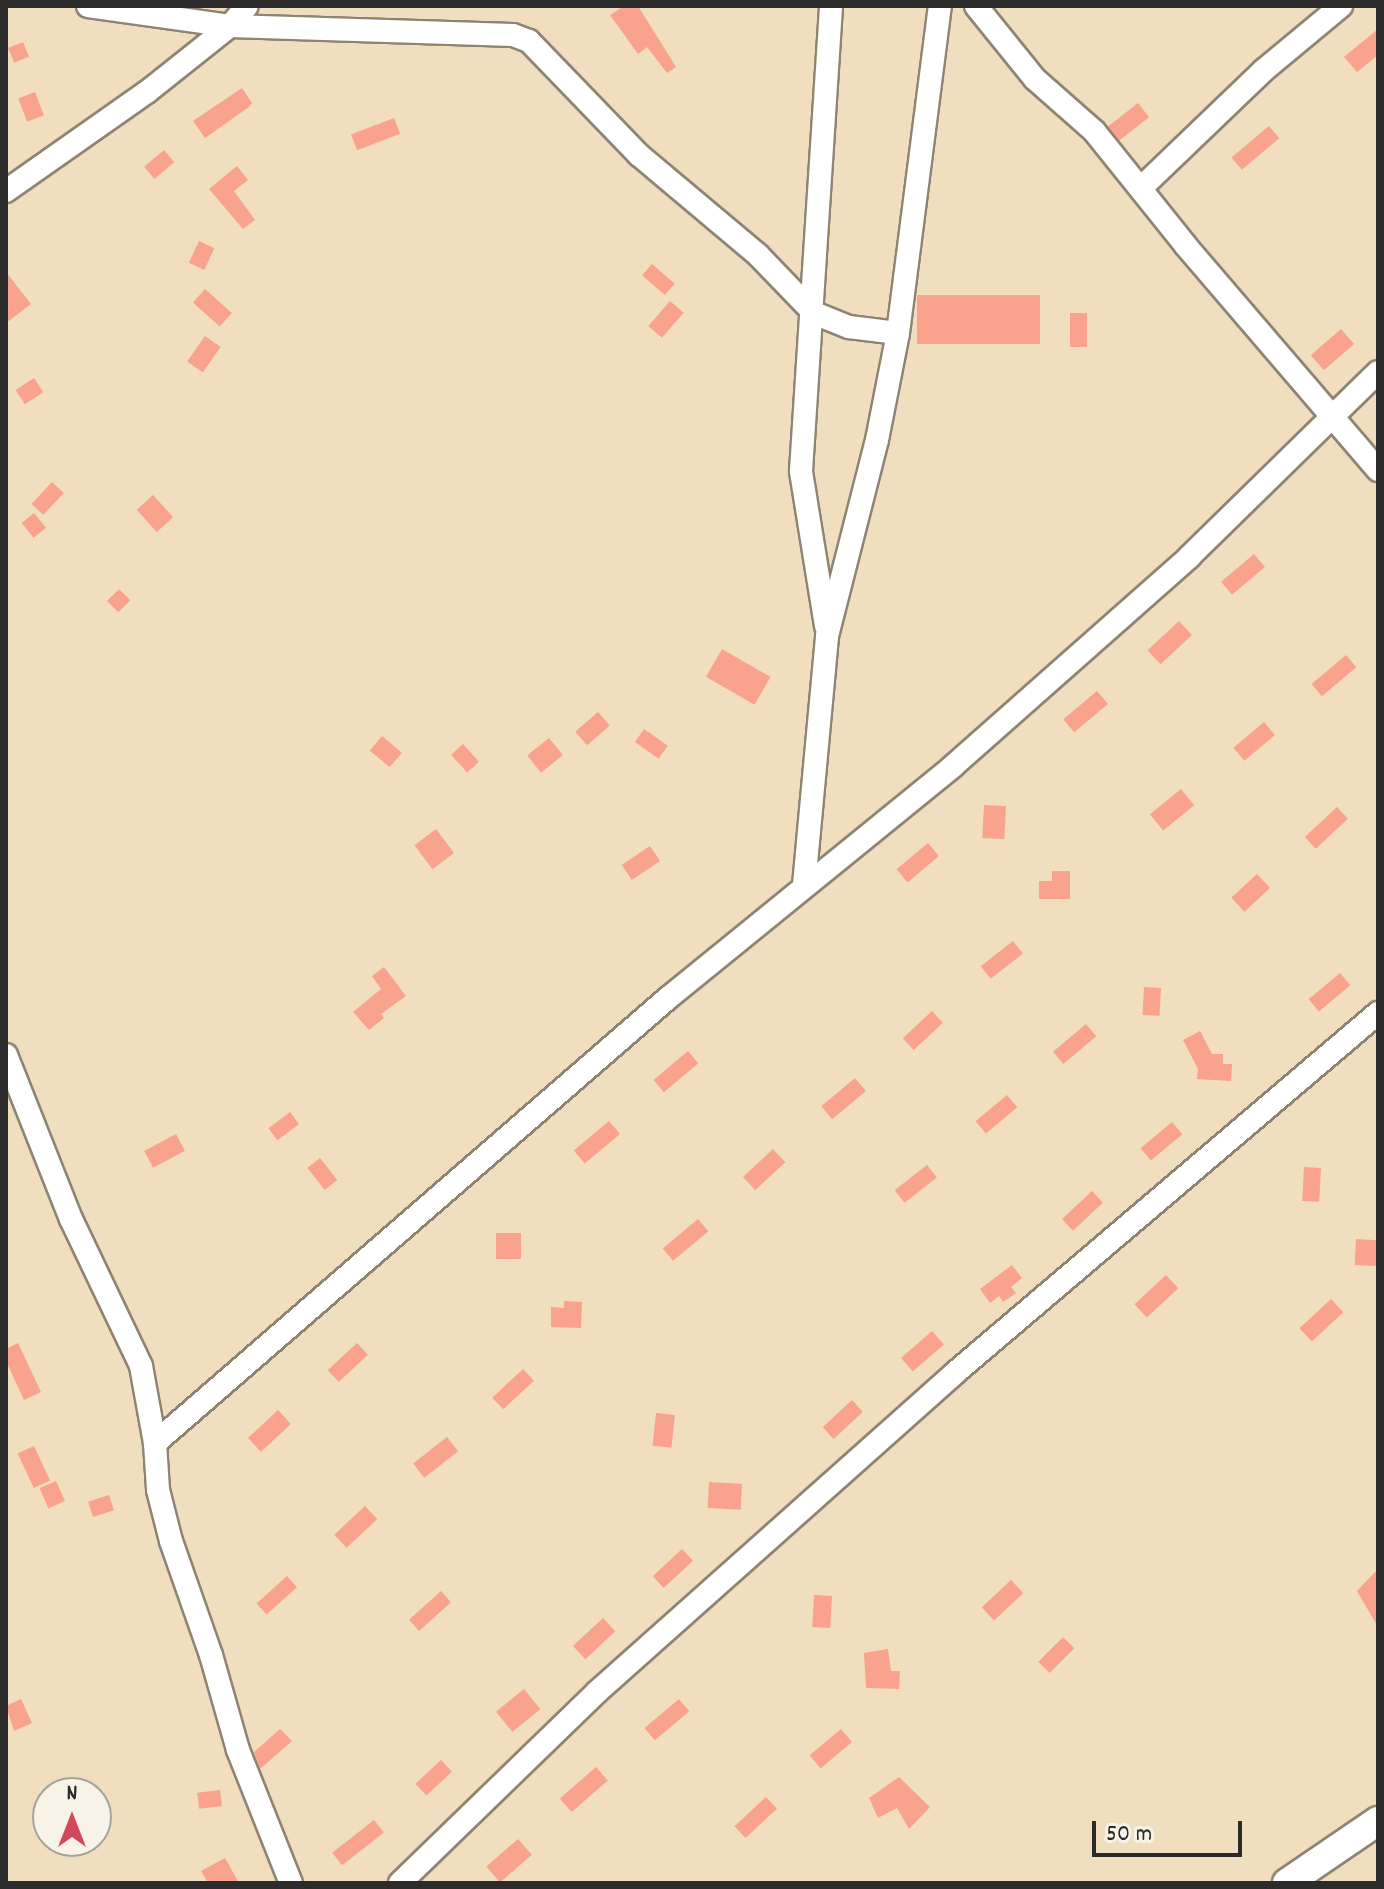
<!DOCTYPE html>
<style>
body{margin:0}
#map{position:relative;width:1384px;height:1889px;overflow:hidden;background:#f0debe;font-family:Dekko,sans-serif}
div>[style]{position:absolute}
.building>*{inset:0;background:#f9a28d;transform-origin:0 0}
.roads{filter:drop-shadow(2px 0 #8e8474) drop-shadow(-2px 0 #8e8474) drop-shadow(0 2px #8e8474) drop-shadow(0 -2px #8e8474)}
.minor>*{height:22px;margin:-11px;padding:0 11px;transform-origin:11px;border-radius:11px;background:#fff}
.tertiary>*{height:28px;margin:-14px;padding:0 14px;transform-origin:14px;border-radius:14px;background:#fff}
span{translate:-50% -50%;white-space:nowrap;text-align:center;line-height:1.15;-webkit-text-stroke:6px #f7f3e8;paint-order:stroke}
.frame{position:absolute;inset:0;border:8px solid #2b2b2b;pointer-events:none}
.north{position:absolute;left:32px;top:1777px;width:80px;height:80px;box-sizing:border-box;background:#f7f3e8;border:2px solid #a5a39c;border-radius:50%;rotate:0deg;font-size:22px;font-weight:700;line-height:32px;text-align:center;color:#2b2b2b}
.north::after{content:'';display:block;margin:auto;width:28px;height:36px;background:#d1495b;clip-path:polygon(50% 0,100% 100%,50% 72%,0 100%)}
.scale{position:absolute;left:1092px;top:1821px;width:150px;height:36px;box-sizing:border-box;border:4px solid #2b2b2b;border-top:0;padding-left:10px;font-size:24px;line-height:28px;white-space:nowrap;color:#2b2b2b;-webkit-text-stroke:6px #f7f3e8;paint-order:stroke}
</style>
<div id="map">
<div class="building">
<i style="clip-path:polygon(624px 6px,638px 6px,676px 67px,667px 73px,647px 47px,638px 54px,610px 15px)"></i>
<i style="clip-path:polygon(1378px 29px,1378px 55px,1357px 72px,1344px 57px)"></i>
<i style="left:23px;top:42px;width:16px;height:16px;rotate:68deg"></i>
<i style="clip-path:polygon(242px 88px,252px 103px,249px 107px,205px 138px,193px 121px)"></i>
<i style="left:35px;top:92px;width:25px;height:18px;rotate:69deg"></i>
<i style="left:1138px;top:103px;width:18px;height:38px;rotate:52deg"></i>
<i style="left:394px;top:118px;width:17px;height:46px;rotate:69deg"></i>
<i style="left:1269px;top:126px;width:16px;height:49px;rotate:50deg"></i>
<i style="left:164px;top:150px;width:16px;height:26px;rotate:50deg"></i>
<i style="clip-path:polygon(237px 166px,248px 180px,234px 191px,255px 220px,243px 229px,209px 189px)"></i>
<i style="left:199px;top:241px;width:17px;height:24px;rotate:25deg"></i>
<i style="left:652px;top:264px;width:30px;height:15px;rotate:41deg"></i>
<i style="clip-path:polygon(6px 272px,31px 304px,6px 323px)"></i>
<i style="left:205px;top:289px;width:36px;height:18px;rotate:42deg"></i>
<i style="left:1040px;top:295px;width:49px;height:123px;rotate:90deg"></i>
<i style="left:670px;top:301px;width:18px;height:33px;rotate:41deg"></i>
<i style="left:1070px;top:313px;width:17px;height:34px"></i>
<i style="left:1341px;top:329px;width:20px;height:40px;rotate:49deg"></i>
<i style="left:205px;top:336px;width:19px;height:31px;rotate:35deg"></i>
<i style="left:34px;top:378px;width:17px;height:22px;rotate:57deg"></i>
<i style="left:52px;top:482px;width:16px;height:30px;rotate:43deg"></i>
<i style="left:153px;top:495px;width:30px;height:22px;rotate:48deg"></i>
<i style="left:34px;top:513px;width:19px;height:16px;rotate:51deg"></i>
<i style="left:1254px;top:554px;width:17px;height:43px;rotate:50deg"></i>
<i style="left:119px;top:589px;width:16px;height:17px;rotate:45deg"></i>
<i style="left:1179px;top:621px;width:19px;height:43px;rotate:47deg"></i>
<i style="left:722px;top:649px;width:56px;height:32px;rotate:30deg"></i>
<i style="left:1346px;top:655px;width:16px;height:45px;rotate:50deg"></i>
<i style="left:1097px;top:691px;width:17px;height:44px;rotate:50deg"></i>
<i style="left:598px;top:712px;width:18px;height:30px;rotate:49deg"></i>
<i style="left:1264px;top:722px;width:17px;height:40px;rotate:50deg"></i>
<i style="left:644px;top:729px;width:29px;height:16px;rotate:35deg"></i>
<i style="left:382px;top:736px;width:26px;height:19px;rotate:40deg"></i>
<i style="left:549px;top:738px;width:22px;height:28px;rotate:51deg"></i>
<i style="left:463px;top:744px;width:24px;height:16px;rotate:48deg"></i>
<i style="left:1181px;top:789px;width:21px;height:40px;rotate:51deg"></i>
<i style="left:984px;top:805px;width:22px;height:33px;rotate:3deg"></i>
<i style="left:1337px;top:807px;width:16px;height:44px;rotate:47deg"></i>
<i style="left:436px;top:829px;width:30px;height:27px;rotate:53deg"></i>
<i style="left:928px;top:843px;width:17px;height:41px;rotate:50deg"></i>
<i style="left:650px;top:846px;width:18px;height:34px;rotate:56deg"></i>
<i style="clip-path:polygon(1052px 871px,1070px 871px,1070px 899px,1039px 899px,1039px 881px,1052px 881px)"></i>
<i style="left:1257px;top:874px;width:19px;height:35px;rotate:47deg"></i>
<i style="left:1013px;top:941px;width:16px;height:41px;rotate:52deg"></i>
<i style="clip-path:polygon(384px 967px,406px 996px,381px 1014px,384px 1018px,369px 1030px,353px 1012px,381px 989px,372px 976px)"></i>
<i style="left:1340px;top:973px;width:16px;height:41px;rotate:50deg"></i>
<i style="left:1144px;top:987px;width:17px;height:28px;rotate:3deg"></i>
<i style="left:932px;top:1011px;width:16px;height:40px;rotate:47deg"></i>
<i style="left:1086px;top:1024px;width:16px;height:43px;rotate:50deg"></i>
<i style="clip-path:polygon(1200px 1031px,1212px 1054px,1223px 1054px,1223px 1064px,1232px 1064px,1231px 1081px,1197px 1079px,1198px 1069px,1183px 1040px)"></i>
<i style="left:688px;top:1051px;width:16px;height:45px;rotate:50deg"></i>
<i style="left:855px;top:1078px;width:17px;height:44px;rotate:50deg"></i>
<i style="left:1007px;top:1095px;width:16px;height:41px;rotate:50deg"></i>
<i style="left:290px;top:1112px;width:15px;height:27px;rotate:53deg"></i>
<i style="left:609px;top:1121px;width:17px;height:46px;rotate:50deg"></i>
<i style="left:1172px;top:1122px;width:16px;height:41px;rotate:50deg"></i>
<i style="left:176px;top:1134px;width:19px;height:36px;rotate:62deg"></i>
<i style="left:773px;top:1149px;width:18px;height:41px;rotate:47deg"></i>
<i style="left:320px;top:1158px;width:28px;height:16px;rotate:52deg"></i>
<i style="left:927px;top:1165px;width:16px;height:41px;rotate:52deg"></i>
<i style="left:1304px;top:1167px;width:17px;height:34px;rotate:3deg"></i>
<i style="left:1092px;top:1191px;width:16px;height:41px;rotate:47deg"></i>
<i style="left:698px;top:1219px;width:16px;height:46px;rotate:50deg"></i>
<i style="left:496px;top:1233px;width:25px;height:26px"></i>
<i style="left:1356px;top:1239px;width:22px;height:26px;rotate:3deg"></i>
<i style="clip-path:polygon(1012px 1265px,1022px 1278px,1011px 1287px,1016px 1293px,1003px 1302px,999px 1296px,990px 1303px,980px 1289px)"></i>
<i style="left:1166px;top:1275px;width:18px;height:43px;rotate:47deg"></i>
<i style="left:1331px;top:1299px;width:18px;height:43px;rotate:47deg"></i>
<i style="clip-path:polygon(564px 1301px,582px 1302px,581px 1328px,551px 1327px,551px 1307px,564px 1308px)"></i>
<i style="left:932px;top:1331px;width:18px;height:41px;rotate:49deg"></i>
<i style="clip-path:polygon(18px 1343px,41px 1392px,24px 1400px,6px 1361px,6px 1349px)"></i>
<i style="left:357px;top:1343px;width:16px;height:40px;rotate:47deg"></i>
<i style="left:523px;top:1369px;width:16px;height:42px;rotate:47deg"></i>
<i style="left:852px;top:1400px;width:16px;height:40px;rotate:47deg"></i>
<i style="left:278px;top:1410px;width:19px;height:41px;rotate:47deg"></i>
<i style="left:656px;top:1413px;width:19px;height:33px;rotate:6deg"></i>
<i style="left:447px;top:1437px;width:18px;height:43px;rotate:52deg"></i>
<i style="left:34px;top:1446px;width:38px;height:18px;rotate:65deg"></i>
<i style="left:56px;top:1481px;width:22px;height:18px;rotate:66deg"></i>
<i style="left:709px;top:1482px;width:33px;height:26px;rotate:3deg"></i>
<i style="left:109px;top:1495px;width:16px;height:22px;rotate:72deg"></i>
<i style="left:365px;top:1506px;width:18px;height:42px;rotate:47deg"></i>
<i style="left:682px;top:1549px;width:16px;height:40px;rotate:47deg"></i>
<i style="clip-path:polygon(1378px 1569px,1378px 1627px,1357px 1591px)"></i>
<i style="left:287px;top:1576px;width:15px;height:41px;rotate:48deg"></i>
<i style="left:1011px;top:1580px;width:18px;height:40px;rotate:47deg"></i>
<i style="left:441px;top:1591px;width:15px;height:43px;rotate:48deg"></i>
<i style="left:814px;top:1595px;width:18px;height:32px;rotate:3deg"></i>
<i style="left:603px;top:1618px;width:18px;height:41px;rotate:47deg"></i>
<i style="left:1063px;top:1637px;width:16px;height:35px;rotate:45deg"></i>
<i style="clip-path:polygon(888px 1649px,891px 1671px,900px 1671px,899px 1689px,866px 1688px,864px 1653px)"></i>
<i style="left:524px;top:1689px;width:26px;height:36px;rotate:51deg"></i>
<i style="clip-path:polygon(21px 1699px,32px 1723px,14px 1731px,6px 1706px)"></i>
<i style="left:679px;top:1699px;width:16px;height:45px;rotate:50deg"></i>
<i style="clip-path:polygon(280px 1729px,292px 1741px,260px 1769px,254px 1752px)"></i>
<i style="left:841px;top:1729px;width:17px;height:41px;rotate:50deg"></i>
<i style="left:441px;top:1760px;width:16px;height:35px;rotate:47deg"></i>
<i style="left:596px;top:1767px;width:18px;height:48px;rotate:49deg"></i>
<i style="clip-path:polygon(899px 1777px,930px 1807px,909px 1829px,897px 1808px,878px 1818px,869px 1798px)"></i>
<i style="left:220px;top:1790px;width:16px;height:23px;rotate:83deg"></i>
<i style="left:766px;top:1797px;width:16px;height:43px;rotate:47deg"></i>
<i style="left:374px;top:1820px;width:16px;height:53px;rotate:52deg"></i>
<i style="left:518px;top:1839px;width:21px;height:42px;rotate:49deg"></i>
<i style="clip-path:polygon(225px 1858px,239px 1883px,208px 1883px,201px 1871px)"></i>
</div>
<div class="roads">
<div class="minor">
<i style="left:88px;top:6px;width:143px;rotate:8deg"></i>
<i style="left:230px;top:26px;width:283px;rotate:1.8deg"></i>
<i style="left:513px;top:35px;width:17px;rotate:21deg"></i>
<i style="left:529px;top:41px;width:158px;rotate:46deg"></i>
<i style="left:639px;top:155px;width:155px;rotate:40deg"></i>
<i style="left:758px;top:255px;width:81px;rotate:46deg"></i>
<i style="left:814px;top:313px;width:38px;rotate:22deg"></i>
<i style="left:849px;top:327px;width:49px;rotate:7deg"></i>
<i style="left:976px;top:6px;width:94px;rotate:51.1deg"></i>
<i style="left:1035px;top:79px;width:79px;rotate:41.4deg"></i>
<i style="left:1094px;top:131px;width:147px;rotate:51.3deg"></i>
<i style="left:1186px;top:246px;width:295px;rotate:49.4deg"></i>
<i style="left:1142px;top:187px;width:169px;rotate:-43.8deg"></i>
<i style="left:1264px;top:70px;width:100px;rotate:-39.7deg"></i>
<i style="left:6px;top:191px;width:172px;rotate:-35.1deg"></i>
<i style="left:147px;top:92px;width:106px;rotate:-38.5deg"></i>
<i style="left:230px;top:26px;width:26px;rotate:-50deg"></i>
<i style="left:826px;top:626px;width:157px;rotate:-99.2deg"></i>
<i style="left:801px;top:471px;width:466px;rotate:-86.3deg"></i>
<i style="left:804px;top:885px;width:250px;rotate:-84.7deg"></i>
<i style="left:827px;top:636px;width:202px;rotate:-75.7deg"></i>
<i style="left:877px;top:440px;width:109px;rotate:-78.9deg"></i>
<i style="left:898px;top:333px;width:330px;rotate:-82.7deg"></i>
<i style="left:6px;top:1055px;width:176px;rotate:68.4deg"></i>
<i style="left:71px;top:1219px;width:163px;rotate:64.5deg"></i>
<i style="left:141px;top:1366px;width:78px;rotate:79.7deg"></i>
<i style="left:155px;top:1443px;width:47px;rotate:86.3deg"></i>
<i style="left:158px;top:1490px;width:53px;rotate:75.7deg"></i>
<i style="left:171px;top:1541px;width:121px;rotate:70.7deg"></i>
<i style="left:211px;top:1655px;width:99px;rotate:74.1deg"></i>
<i style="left:238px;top:1750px;width:143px;rotate:68.3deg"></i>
<i style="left:155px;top:1443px;width:679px;rotate:-40.94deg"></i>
<i style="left:668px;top:998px;width:366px;rotate:-39.1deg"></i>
<i style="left:952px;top:767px;width:317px;rotate:-41.5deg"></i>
<i style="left:1189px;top:557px;width:264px;rotate:-44.4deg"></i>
<i style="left:400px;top:1883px;width:274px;rotate:-44.1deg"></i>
<i style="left:597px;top:1692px;width:481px;rotate:-41.7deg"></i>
<i style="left:956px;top:1372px;width:554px;rotate:-40.39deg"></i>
</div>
<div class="tertiary">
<i style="left:1287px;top:1883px;width:110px;rotate:-34.3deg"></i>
</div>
</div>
<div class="frame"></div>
<div class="north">N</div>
<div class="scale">50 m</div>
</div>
